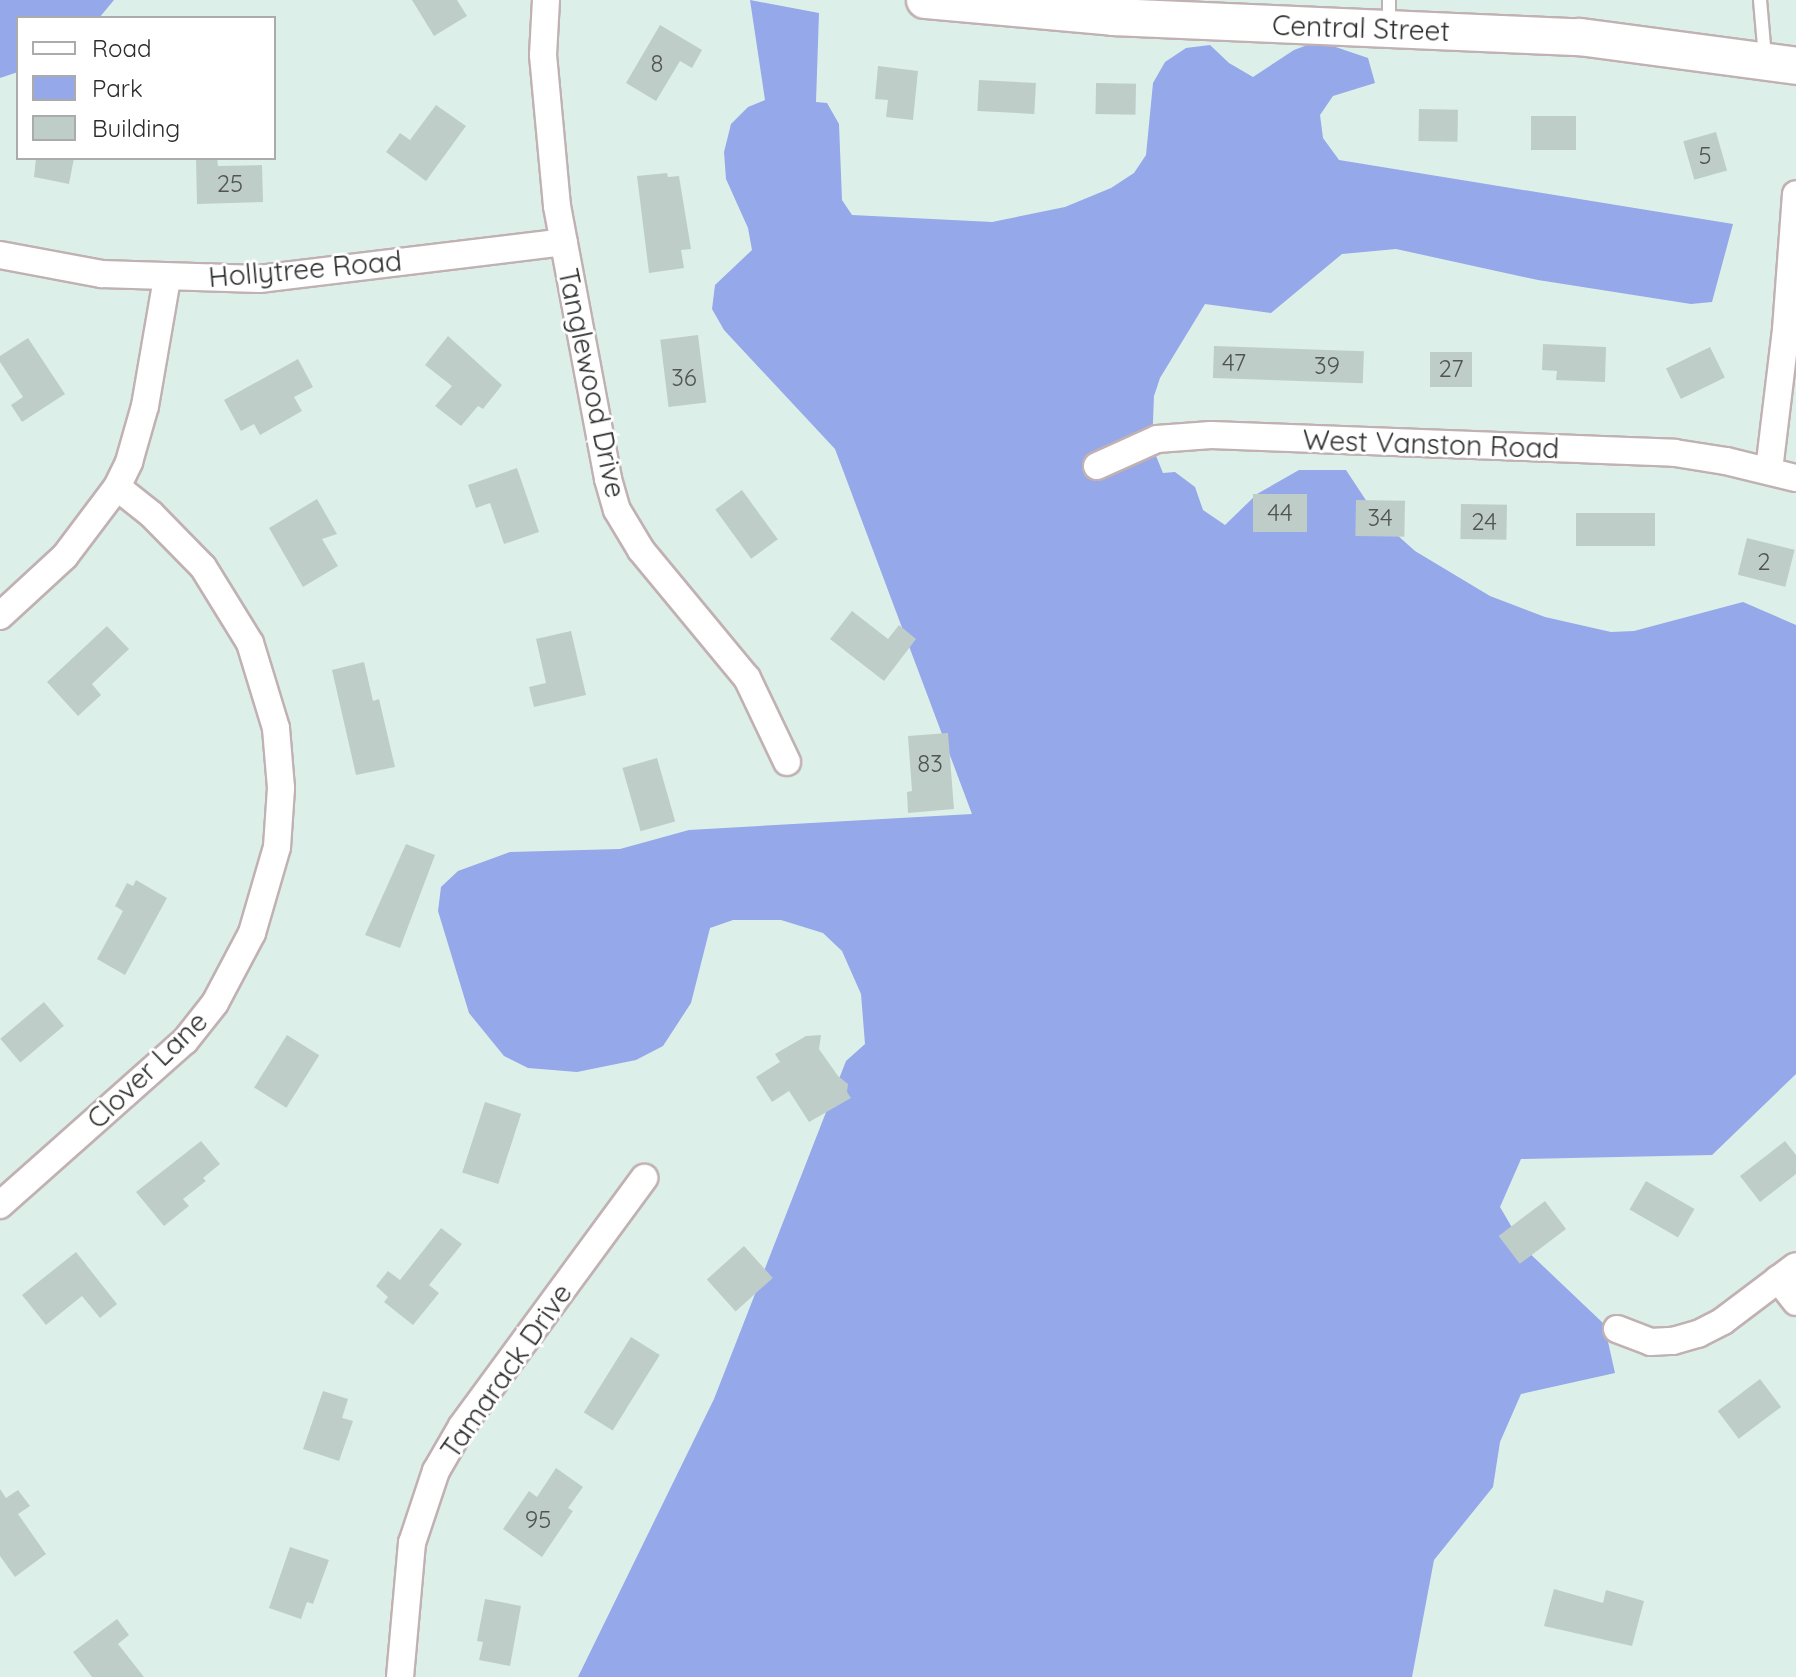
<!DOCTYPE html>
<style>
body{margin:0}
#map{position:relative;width:1796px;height:1677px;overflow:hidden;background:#ddefe9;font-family:Quicksand,sans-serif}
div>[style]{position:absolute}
.green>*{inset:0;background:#94a8ea}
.building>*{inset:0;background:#bfcdc9;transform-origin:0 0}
.roads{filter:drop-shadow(2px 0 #c1b1b2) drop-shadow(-2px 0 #c1b1b2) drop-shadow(0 2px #c1b1b2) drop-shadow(0 -2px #c1b1b2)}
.lane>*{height:12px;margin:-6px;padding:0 6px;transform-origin:6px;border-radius:6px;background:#fff}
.street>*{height:26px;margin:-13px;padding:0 13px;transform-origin:13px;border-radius:13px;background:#fff}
.secondary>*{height:36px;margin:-18px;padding:0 18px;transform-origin:18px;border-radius:18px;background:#fff}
span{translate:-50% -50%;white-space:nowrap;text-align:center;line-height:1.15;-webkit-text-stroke:6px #fff;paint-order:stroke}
.number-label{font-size:24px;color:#515453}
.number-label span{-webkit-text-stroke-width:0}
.street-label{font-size:28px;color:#2c2c2c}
.legend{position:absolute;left:16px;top:16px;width:260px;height:144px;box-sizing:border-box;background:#fff;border:2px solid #ababab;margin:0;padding:10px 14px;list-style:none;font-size:24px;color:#2c2c2c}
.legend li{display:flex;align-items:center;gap:16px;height:40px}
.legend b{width:40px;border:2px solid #ababab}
</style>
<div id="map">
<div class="green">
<i style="clip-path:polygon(0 0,114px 0,99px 18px,18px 18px,18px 72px,0 78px)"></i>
<i style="clip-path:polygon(750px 0,819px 13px,816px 102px,827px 103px,839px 124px,842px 200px,852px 215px,992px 222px,1065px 207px,1111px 188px,1134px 173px,1146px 155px,1153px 83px,1165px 62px,1186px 48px,1210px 45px,1229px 63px,1253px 77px,1294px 50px,1318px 41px,1368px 58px,1375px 83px,1333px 96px,1320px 115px,1323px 138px,1339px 160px,1733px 224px,1712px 302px,1691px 304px,1538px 280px,1396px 249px,1342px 254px,1271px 313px,1205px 304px,1160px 378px,1154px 396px,1152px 446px,1163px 473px,1175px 472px,1195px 487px,1203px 510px,1225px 525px,1257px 494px,1299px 470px,1346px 470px,1377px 517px,1415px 551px,1490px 596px,1545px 617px,1611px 632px,1634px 631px,1743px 602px,1796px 625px,1796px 1074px,1712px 1155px,1521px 1159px,1500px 1207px,1524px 1248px,1604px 1324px,1615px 1373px,1521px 1394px,1500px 1442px,1493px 1487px,1434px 1560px,1412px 1677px,578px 1677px,714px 1399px,846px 1061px,865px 1044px,861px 994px,842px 951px,823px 933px,781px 920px,733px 920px,710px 928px,691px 1003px,663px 1046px,636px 1060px,577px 1072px,528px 1068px,504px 1056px,469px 1013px,438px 911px,441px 887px,458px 871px,510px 852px,620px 849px,689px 830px,972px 814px,835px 449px,724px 330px,712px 309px,715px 285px,752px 250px,748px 228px,726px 179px,724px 152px,731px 124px,748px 107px,765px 100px)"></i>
</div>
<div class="building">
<i style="clip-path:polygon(412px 0,457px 0,467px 16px,434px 36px)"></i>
<i style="clip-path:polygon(660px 25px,702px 50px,692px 68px,680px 61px,656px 101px,626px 83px)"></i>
<i style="clip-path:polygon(878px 66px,918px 71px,913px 120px,886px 117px,888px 100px,875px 99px)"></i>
<i style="left:979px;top:80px;width:57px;height:31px;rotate:3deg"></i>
<i style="left:1096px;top:83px;width:40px;height:31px;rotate:1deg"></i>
<i style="clip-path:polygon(436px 105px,466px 126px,426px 181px,386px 152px,400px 133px,410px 140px)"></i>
<i style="left:1419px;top:109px;width:39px;height:32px;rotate:1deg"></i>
<i style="left:1531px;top:116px;width:45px;height:34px"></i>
<i style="left:1716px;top:132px;width:40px;height:34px;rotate:74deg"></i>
<i style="clip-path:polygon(36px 158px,74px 158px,69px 184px,34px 177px)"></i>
<i style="clip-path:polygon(196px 158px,217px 158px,218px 166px,262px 165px,263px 202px,197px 204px)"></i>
<i style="clip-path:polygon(667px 173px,668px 177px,679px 176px,691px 249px,681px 250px,684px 268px,649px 273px,637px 176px)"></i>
<i style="left:698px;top:335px;width:68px;height:38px;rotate:83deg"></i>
<i style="clip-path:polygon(448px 336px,502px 385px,483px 409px,478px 406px,461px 426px,435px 406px,452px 386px,425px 365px)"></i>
<i style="clip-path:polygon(28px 338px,65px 394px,22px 422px,11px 405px,23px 397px,0 362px,0 356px)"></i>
<i style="clip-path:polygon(1543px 344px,1606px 347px,1605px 382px,1556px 380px,1557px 371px,1542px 370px)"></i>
<i style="left:1214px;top:346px;width:150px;height:32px;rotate:2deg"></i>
<i style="left:1710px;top:347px;width:34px;height:49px;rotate:64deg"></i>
<i style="left:1430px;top:352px;width:42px;height:35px"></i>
<i style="clip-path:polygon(298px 359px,313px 387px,294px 397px,302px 411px,260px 435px,254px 424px,241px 431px,224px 400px)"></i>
<i style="clip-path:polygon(517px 468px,539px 532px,504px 544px,490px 503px,476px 508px,468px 485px)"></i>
<i style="left:742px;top:490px;width:61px;height:33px;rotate:54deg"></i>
<i style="left:1253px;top:494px;width:54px;height:38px"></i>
<i style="clip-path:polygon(317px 499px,337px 534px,322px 539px,338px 566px,303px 587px,269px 528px)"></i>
<i style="left:1356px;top:500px;width:49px;height:36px;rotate:1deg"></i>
<i style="left:1461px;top:504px;width:46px;height:35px;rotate:1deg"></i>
<i style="left:1576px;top:513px;width:79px;height:33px"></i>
<i style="left:1747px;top:538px;width:49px;height:38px;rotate:14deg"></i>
<i style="clip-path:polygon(852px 611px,888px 639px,899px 625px,916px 639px,884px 681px,830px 639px)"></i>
<i style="clip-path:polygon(107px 626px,129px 649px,92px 684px,101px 695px,78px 716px,47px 682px)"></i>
<i style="clip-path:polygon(571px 631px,586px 695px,534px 707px,529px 687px,546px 683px,536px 639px)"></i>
<i style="clip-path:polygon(364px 662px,373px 701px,379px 699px,395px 767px,356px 775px,332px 670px)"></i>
<i style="clip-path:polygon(948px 733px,954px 809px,908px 813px,907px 792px,912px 791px,908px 736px)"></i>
<i style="left:657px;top:758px;width:66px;height:36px;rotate:74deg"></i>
<i style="clip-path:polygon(406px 844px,435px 855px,400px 948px,365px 935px)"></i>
<i style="clip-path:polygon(136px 880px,167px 898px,125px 975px,97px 959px,123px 911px,115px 906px,127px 883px,133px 886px)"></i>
<i style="left:44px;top:1002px;width:31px;height:57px;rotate:50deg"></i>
<i style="left:287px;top:1035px;width:38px;height:62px;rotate:32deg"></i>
<i style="clip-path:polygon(821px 1035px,819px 1049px,838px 1076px,848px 1084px,847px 1092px,851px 1098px,809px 1122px,789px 1091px,772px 1102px,756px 1077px,780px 1062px,775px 1054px,806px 1036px)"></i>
<i style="left:485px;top:1102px;width:38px;height:74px;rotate:18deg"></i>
<i style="clip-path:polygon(201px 1141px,220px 1164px,203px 1178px,206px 1181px,183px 1199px,189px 1206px,164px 1226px,136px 1192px)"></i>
<i style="clip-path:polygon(1785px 1141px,1796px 1155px,1796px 1174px,1760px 1202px,1740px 1176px)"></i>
<i style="left:1646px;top:1181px;width:56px;height:33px;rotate:30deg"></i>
<i style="left:1545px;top:1201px;width:35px;height:58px;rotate:53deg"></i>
<i style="clip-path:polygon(441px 1228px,462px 1244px,429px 1285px,439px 1293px,413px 1325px,384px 1302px,388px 1297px,376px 1286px,388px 1271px,400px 1280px)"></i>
<i style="left:744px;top:1246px;width:43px;height:50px;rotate:48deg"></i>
<i style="clip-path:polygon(76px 1252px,117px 1304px,100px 1318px,82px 1296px,46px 1325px,22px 1295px)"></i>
<i style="left:631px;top:1337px;width:34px;height:89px;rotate:32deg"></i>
<i style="left:1760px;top:1379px;width:35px;height:53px;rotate:53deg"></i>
<i style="clip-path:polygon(323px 1391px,348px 1399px,342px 1418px,353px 1421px,339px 1461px,303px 1449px)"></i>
<i style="clip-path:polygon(556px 1468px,583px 1487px,568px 1508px,573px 1511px,542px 1557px,503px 1529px,529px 1491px,537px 1497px)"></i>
<i style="clip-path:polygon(0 1489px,6px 1498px,18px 1490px,30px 1506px,18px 1514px,46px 1554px,15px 1577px,0 1556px)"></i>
<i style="clip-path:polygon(290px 1547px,329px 1560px,313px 1604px,307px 1602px,301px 1619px,269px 1608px)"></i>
<i style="clip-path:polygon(1554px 1589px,1603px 1603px,1606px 1590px,1644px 1601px,1632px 1646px,1544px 1626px)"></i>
<i style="clip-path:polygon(485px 1599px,521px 1606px,510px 1666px,479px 1660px,483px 1642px,477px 1641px)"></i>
<i style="clip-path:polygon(117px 1619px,129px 1635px,118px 1644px,144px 1677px,92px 1677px,73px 1652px)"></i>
</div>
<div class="roads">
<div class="lane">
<i style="left:1389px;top:0;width:25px;rotate:90deg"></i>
<i style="left:1760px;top:0;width:57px;rotate:85deg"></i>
</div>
<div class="street">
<i style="left:546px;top:0;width:55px;rotate:93.1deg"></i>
<i style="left:543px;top:55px;width:152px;rotate:84.7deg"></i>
<i style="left:557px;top:206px;width:278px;rotate:79.4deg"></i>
<i style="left:608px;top:479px;width:32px;rotate:74deg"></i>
<i style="left:617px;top:510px;width:47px;rotate:59deg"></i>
<i style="left:641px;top:550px;width:166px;rotate:50.4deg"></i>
<i style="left:747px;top:678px;width:93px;rotate:64.5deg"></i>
<i style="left:0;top:255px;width:104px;rotate:10.6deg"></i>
<i style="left:102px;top:274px;width:157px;rotate:1.8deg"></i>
<i style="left:259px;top:279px;width:307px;rotate:-6.9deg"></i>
<i style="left:1097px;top:466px;width:66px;rotate:-24.2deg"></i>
<i style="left:1157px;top:439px;width:54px;rotate:-4.2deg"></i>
<i style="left:1211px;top:435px;width:464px;rotate:2.2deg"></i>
<i style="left:1675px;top:453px;width:52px;rotate:8.9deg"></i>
<i style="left:1726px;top:461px;width:72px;rotate:13.7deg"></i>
<i style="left:1769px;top:470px;width:141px;rotate:-83.1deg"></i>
<i style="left:1786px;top:330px;width:136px;rotate:-85.8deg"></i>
<i style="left:0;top:616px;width:88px;rotate:-42.7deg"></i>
<i style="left:65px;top:556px;width:86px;rotate:-53deg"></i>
<i style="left:117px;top:487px;width:28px;rotate:-64deg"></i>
<i style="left:129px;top:462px;width:58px;rotate:-74.1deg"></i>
<i style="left:145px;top:406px;width:129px;rotate:-80.2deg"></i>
<i style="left:0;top:1205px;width:247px;rotate:-41.6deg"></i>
<i style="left:185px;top:1041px;width:48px;rotate:-51.7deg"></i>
<i style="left:215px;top:1003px;width:79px;rotate:-62.1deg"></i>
<i style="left:252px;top:933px;width:90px;rotate:-73.8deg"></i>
<i style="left:277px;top:847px;width:59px;rotate:-86.1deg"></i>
<i style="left:281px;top:788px;width:60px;rotate:-94.8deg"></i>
<i style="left:276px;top:728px;width:89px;rotate:-107deg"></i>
<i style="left:250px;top:643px;width:89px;rotate:-121.7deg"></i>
<i style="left:203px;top:567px;width:74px;rotate:-134.5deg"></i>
<i style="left:151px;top:514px;width:43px;rotate:-141.5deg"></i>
<i style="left:1778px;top:1279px;width:29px;rotate:52deg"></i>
<i style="left:1617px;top:1329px;width:36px;rotate:21deg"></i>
<i style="left:1651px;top:1342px;width:22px;rotate:-3deg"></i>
<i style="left:1673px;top:1341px;width:26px;rotate:-16deg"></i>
<i style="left:1698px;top:1334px;width:28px;rotate:-27deg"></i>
<i style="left:1723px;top:1321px;width:91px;rotate:-37deg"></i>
<i style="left:400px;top:1677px;width:135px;rotate:-84.9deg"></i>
<i style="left:412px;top:1543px;width:76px;rotate:-71.6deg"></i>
<i style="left:436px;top:1471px;width:52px;rotate:-60deg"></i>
<i style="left:462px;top:1426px;width:308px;rotate:-53.7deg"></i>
</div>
<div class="secondary">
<i style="left:925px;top:0;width:190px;rotate:5.1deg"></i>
<i style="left:1114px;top:17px;width:466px;rotate:2.5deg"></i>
<i style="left:1580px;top:37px;width:218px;rotate:7.6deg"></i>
</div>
</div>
<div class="number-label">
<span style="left:657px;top:64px">8</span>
<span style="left:1705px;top:156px">5</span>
<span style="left:230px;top:184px">25</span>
<span style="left:1234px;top:363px">47</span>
<span style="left:1327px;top:366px">39</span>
<span style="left:1451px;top:369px">27</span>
<span style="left:684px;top:378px">36</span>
<span style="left:1280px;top:513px">44</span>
<span style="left:1380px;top:518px">34</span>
<span style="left:1484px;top:522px">24</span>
<span style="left:1764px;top:562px">2</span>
<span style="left:930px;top:764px">83</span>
<span style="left:538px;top:1520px">95</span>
</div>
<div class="street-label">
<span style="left:1361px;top:28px;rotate:2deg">Central Street</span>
<span style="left:305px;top:269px;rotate:-5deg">Hollytree Road</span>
<span style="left:592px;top:383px;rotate:78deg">Tanglewood Drive</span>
<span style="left:1431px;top:444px;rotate:2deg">West Vanston Road</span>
<span style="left:147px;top:1070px;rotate:-44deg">Clover Lane</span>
<span style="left:506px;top:1371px;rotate:-55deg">Tamarack Drive</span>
</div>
<ul class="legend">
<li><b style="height:10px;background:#fff"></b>Road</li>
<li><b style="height:22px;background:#94a8ea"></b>Park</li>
<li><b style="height:22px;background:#bfcdc9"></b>Building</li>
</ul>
</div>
